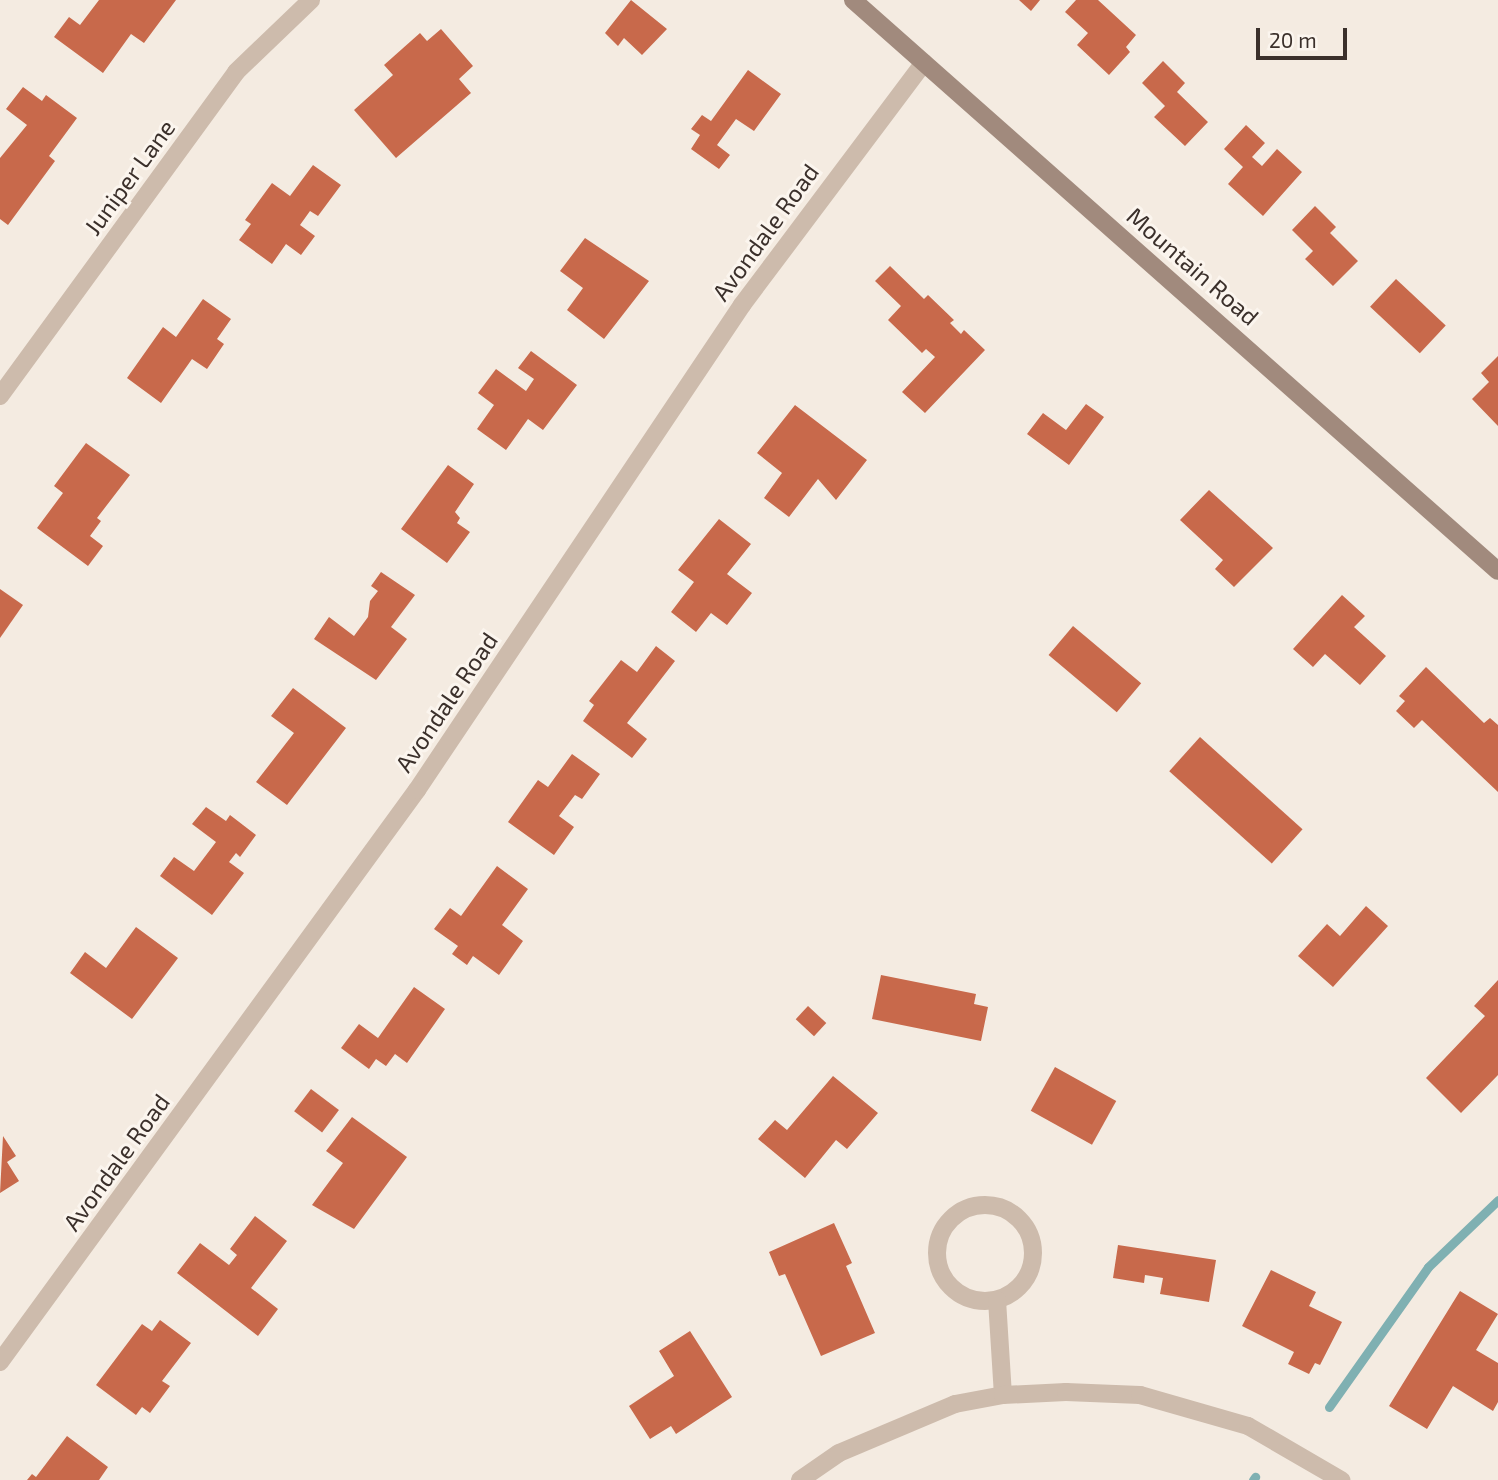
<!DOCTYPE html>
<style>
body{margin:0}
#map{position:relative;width:1498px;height:1480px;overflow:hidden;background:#f4ebe1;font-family:"Exo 2",sans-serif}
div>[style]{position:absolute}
.stream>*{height:9px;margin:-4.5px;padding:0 4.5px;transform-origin:4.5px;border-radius:4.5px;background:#7fb0b2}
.building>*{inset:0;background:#c8694b;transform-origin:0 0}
.street>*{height:18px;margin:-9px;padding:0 9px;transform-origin:9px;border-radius:9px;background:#cdbbac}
.street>.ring{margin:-9px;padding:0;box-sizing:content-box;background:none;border:18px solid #cdbbac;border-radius:50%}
.secondary>*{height:18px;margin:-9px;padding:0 9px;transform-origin:9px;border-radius:9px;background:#a18a7d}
span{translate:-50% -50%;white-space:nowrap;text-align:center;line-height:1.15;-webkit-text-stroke:6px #fbf5ee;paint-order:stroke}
.street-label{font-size:24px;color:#3b302b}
.scale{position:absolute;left:1256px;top:28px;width:91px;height:32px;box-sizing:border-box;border:4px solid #3b302b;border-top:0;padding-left:9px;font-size:21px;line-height:24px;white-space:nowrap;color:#3b302b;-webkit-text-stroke:5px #fbf5ee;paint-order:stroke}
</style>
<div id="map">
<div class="stream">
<i style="left:1329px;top:1407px;width:171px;rotate:-54.7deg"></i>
<i style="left:1428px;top:1267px;width:97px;rotate:-43.7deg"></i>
<i style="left:1253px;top:1480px;width:4px;rotate:-56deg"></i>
</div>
<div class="building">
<i style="clip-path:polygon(99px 0,176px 0,144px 43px,131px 34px,103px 73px,54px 37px,69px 17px,80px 25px)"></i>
<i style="clip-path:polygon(631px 0,667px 29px,642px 55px,624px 38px,618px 46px,605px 33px)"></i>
<i style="clip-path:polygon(1019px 0,1040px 0,1031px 11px)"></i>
<i style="clip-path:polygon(1076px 0,1098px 0,1136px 35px,1126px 47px,1130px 52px,1109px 75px,1077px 45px,1088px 33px,1065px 12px)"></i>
<i style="clip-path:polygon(441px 29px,473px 66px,459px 79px,471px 93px,396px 158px,354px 110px,393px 75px,384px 65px,420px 33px,427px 41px)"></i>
<i style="clip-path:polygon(1163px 61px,1185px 83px,1177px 92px,1208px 122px,1185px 146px,1154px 117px,1165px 106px,1142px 83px)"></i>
<i style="clip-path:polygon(748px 70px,781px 94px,754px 131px,736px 119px,717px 145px,730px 155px,719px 169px,691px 149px,700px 135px,691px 129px,702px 115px,711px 121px)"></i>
<i style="clip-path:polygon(23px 87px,42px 101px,46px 95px,77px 118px,49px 156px,55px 161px,8px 225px,0 219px,0 158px,27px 125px,6px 109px)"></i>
<i style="clip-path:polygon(1246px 125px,1265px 143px,1252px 157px,1262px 166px,1277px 149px,1302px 172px,1263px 216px,1228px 184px,1243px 167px,1224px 149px)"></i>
<i style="clip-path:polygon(313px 165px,341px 185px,318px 216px,310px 211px,300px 225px,315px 236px,301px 255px,286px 244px,272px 264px,239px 240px,251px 224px,245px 220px,272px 183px,290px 196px)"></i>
<i style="clip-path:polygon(1315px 206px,1336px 227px,1330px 233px,1358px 261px,1333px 286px,1305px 259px,1313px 251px,1292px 230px)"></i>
<i style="clip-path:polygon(585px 238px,649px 281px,604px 339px,567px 310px,583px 288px,560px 271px)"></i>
<i style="clip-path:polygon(890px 266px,924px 299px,928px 295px,954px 320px,950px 323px,961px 334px,964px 330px,985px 350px,925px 413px,902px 392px,935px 357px,926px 349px,922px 353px,888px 320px,901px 306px,875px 281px)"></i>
<i style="left:1396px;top:279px;width:68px;height:38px;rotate:43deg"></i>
<i style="clip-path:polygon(203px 299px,231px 319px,217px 339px,224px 344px,207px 369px,192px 359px,161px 403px,127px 378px,163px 327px,176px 337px)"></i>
<i style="clip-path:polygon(531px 351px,577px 385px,543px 430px,528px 419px,506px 450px,477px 429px,494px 405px,478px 393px,496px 369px,526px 391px,534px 379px,518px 368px)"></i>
<i style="clip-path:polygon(1498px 356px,1498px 426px,1472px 399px,1489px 382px,1481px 373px)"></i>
<i style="clip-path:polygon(1086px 404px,1104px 417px,1069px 465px,1027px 434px,1043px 413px,1066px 430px)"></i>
<i style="clip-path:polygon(795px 405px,867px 460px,836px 500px,818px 479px,789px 517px,764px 498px,782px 473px,757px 453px)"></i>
<i style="clip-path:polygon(86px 443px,130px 475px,97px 518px,101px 521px,90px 536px,103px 546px,88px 566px,37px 528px,63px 493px,54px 486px)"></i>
<i style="clip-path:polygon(448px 465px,474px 484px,455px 512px,460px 518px,457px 523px,470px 532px,447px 563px,401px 529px)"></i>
<i style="clip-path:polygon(1209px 490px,1273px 548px,1234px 587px,1215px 569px,1223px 560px,1180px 520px)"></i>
<i style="clip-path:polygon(719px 519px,751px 544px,727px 574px,752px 593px,727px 625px,711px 613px,696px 632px,671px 612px,694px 582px,678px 570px)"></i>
<i style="clip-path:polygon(381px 572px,415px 595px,391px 627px,407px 639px,376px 680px,314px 639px,329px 617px,354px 636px,368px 617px,370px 601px,378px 591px,371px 586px)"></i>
<i style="clip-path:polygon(0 589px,23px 605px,0 638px)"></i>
<i style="clip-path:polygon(1342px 595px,1365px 616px,1354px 627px,1386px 656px,1360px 685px,1325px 654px,1313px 667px,1293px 649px)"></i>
<i style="left:1073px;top:626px;width:89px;height:38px;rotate:40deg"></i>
<i style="clip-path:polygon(656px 646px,675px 661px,627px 723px,647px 739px,632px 758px,583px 721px,594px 705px,589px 701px,621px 660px,637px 672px)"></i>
<i style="clip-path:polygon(1426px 667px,1484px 723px,1490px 718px,1498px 725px,1498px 792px,1422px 720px,1414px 728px,1396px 711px,1405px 701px,1399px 696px)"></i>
<i style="clip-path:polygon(293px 688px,346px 728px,287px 805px,256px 782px,294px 733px,271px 716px)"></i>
<i style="left:1200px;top:737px;width:138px;height:46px;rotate:42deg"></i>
<i style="clip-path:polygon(572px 754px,600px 774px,582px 799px,575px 795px,559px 816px,574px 827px,554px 855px,508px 822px,538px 780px,548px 787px)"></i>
<i style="clip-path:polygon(206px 807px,226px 821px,230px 815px,256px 835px,240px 857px,236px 853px,229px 862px,244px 873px,212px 915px,160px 876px,174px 857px,194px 871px,216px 842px,192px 824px)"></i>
<i style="clip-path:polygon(497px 866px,528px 889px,502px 925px,523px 941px,499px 975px,473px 956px,467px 965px,452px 954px,458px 946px,434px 929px,450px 908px,461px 916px)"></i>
<i style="clip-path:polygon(1366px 906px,1388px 926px,1333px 987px,1298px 956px,1327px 924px,1340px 936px)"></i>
<i style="clip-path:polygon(136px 927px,178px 958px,132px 1019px,70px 973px,85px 952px,106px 968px)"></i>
<i style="clip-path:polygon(881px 975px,976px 994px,974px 1004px,988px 1007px,981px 1041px,872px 1019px)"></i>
<i style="clip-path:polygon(1498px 980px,1498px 1075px,1461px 1113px,1426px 1078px,1485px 1016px,1474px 1006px)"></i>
<i style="clip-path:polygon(414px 987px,445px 1009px,407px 1063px,395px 1054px,386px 1066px,376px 1059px,369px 1069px,341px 1048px,359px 1024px,378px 1038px)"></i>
<i style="left:808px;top:1006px;width:25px;height:18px;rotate:43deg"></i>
<i style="left:1055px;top:1067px;width:70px;height:50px;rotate:29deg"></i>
<i style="clip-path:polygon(833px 1076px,878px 1113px,847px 1149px,836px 1140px,805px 1178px,758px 1139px,775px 1120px,787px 1130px)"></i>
<i style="left:311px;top:1089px;width:35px;height:28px;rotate:37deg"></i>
<i style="clip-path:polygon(352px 1117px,407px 1157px,354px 1229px,312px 1205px,343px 1163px,326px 1151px)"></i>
<i style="clip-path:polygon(3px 1136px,16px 1156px,7px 1162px,19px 1181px,0 1193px)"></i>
<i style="clip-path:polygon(255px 1216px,287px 1241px,251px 1288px,278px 1309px,258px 1336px,177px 1273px,200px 1243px,229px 1265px,237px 1255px,230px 1249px)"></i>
<i style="clip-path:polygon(834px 1223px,852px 1263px,846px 1266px,875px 1333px,821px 1356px,785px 1274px,779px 1276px,769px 1252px)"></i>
<i style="clip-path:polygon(1118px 1245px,1216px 1260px,1209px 1302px,1160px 1294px,1163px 1278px,1145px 1275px,1144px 1283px,1113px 1278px)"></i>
<i style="clip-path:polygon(1271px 1270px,1316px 1292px,1309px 1306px,1342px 1322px,1320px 1365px,1315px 1363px,1309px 1374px,1288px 1364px,1294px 1352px,1242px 1326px)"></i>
<i style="clip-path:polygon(1460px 1291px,1498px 1314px,1476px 1350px,1498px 1363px,1498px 1402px,1493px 1411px,1453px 1386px,1427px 1429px,1389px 1406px)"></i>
<i style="clip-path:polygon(160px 1320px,191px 1343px,162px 1381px,170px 1386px,150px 1413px,142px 1407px,136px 1415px,96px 1385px,142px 1324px,152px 1331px)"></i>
<i style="clip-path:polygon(690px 1331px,732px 1397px,676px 1434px,671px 1426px,650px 1439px,629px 1406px,674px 1376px,659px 1351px)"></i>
<i style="clip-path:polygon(67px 1436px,108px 1467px,99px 1480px,27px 1480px,32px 1474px,36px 1477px)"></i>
</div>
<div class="street">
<i style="left:0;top:396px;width:401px;rotate:-53.9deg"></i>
<i style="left:236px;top:72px;width:104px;rotate:-43.8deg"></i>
<i class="ring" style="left:937px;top:1205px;width:78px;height:78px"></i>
<i style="left:997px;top:1300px;width:95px;rotate:86.4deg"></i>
<i style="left:0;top:1362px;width:708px;rotate:-53.91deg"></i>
<i style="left:417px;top:790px;width:584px;rotate:-56.17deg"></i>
<i style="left:742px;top:305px;width:303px;rotate:-53.1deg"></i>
<i style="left:800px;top:1480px;width:47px;rotate:-34.7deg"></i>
<i style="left:839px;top:1453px;width:126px;rotate:-22.9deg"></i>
<i style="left:955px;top:1404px;width:49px;rotate:-10.6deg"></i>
<i style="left:1003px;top:1395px;width:63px;rotate:-2.7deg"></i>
<i style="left:1066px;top:1392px;width:74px;rotate:2.3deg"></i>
<i style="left:1140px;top:1395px;width:112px;rotate:16deg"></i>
<i style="left:1248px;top:1426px;width:108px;rotate:30.1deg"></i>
</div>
<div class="secondary">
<i style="left:853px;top:0;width:861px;rotate:41.52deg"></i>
</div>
<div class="street-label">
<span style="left:129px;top:177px;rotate:-54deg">Juniper Lane</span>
<span style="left:765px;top:232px;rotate:-54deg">Avondale Road</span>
<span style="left:1193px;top:266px;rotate:41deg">Mountain Road</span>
<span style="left:446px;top:702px;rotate:-56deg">Avondale Road</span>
<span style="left:116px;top:1162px;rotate:-54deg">Avondale Road</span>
</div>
<div class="scale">20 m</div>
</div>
